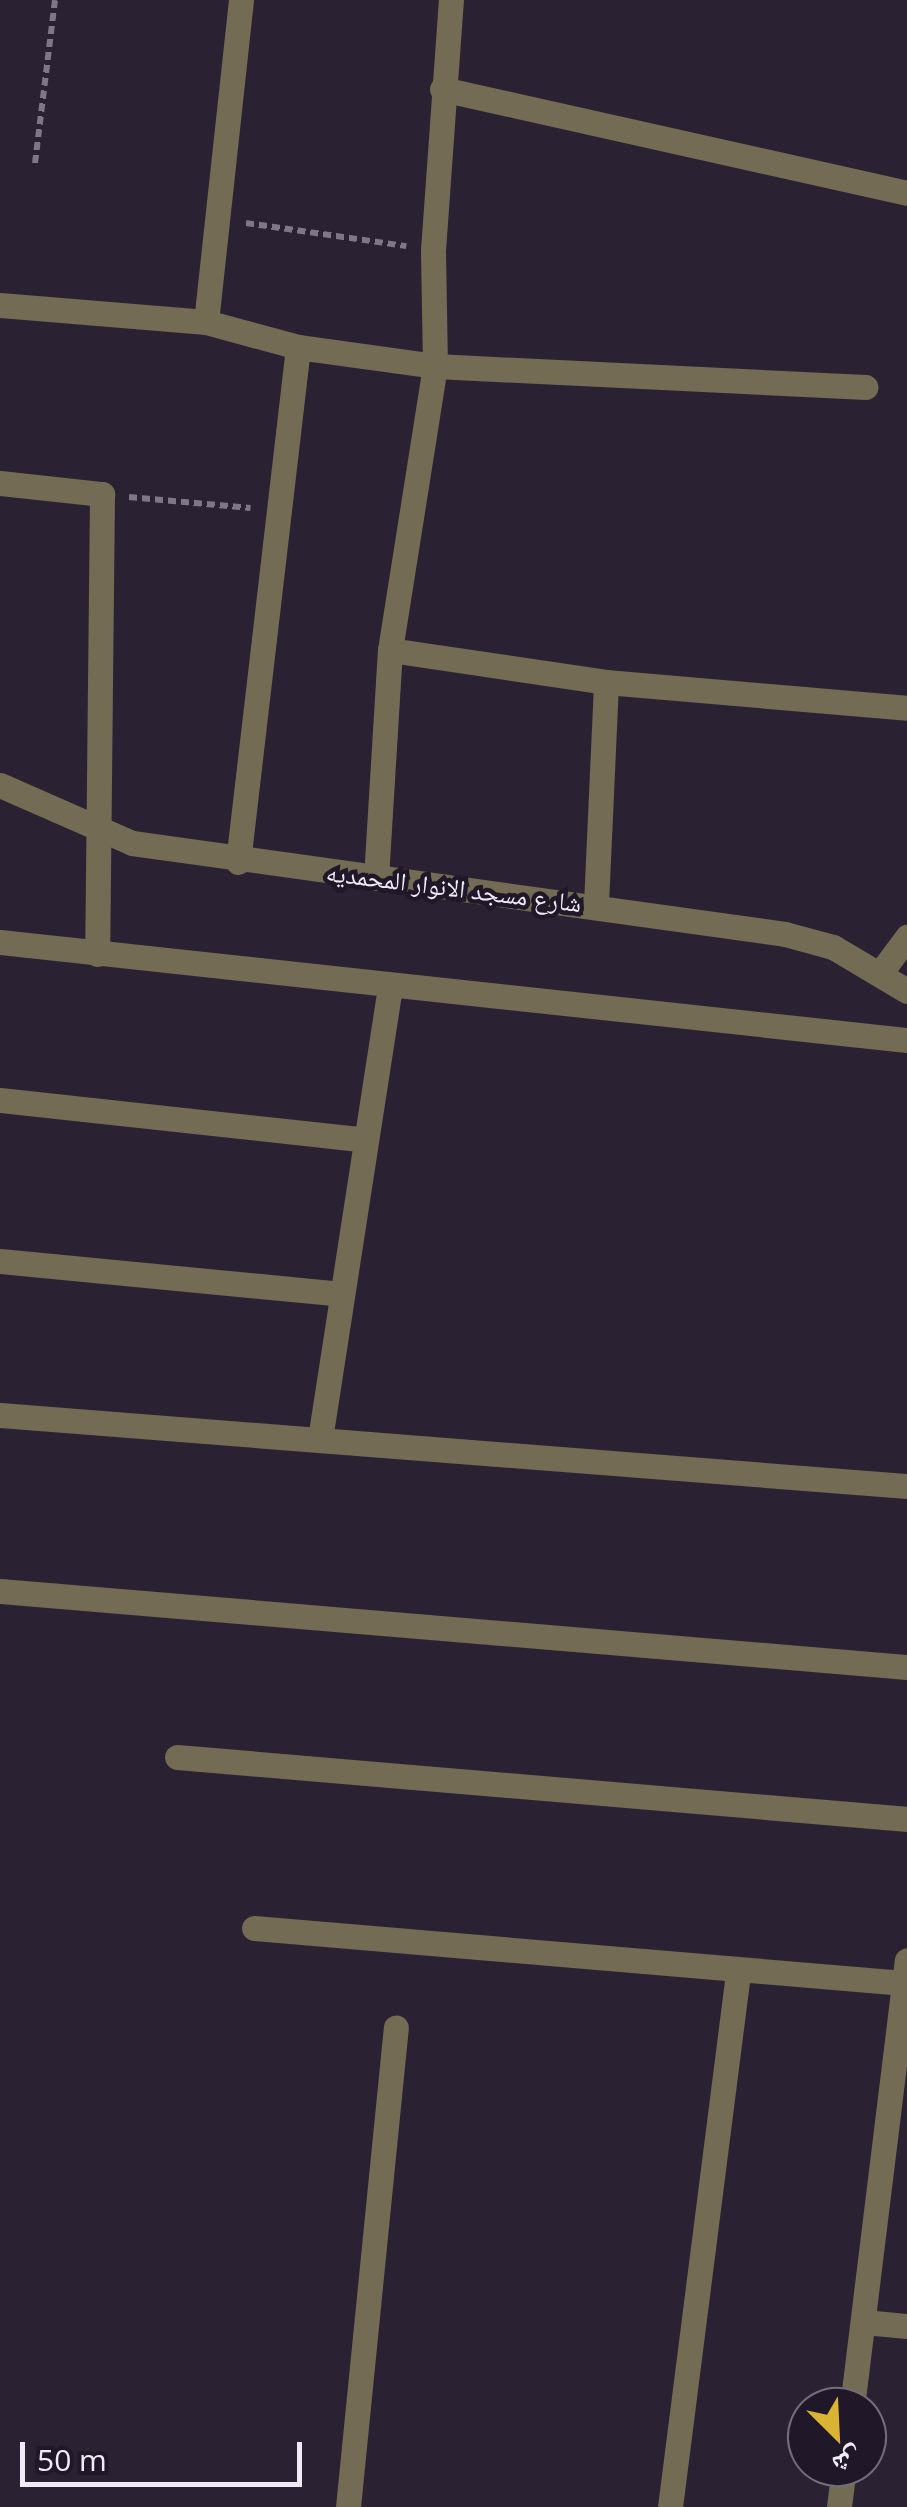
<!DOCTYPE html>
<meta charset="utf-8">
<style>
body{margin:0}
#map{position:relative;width:907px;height:2507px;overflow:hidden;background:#2a2232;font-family:"Open Sans","Noto Naskh Arabic",sans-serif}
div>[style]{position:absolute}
.path>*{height:6px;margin-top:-3px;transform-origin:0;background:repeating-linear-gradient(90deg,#7e7785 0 8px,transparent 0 13px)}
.minor>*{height:25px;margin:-12.5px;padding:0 12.5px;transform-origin:12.5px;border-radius:12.5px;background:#736b53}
.tertiary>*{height:25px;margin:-12.5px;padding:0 12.5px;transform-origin:12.5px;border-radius:12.5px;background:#736b53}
span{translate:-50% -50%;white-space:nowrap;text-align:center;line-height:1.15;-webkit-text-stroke:9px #201828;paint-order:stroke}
.street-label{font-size:25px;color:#f0ebf6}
.north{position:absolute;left:787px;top:2387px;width:100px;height:100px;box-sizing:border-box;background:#201828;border:2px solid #736c7a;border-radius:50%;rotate:156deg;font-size:28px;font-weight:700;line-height:40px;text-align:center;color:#f0ebf6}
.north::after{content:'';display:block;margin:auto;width:35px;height:45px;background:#dab333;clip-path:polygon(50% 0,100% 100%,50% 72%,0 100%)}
.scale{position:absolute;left:20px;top:2442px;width:282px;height:45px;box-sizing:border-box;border:5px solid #f0ebf6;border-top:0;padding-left:12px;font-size:30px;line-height:35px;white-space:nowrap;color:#f0ebf6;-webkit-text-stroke:8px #201828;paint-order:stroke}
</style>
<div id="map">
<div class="path">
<i style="left:35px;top:163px;width:164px;rotate:-83deg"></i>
<i style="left:246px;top:223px;width:162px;rotate:8.2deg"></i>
<i style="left:129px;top:497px;width:122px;rotate:5.2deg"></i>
</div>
<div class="minor">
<i style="left:442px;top:89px;width:476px;rotate:12.6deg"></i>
<i style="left:0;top:305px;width:207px;rotate:4.7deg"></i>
<i style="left:206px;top:322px;width:95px;rotate:15.2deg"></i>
<i style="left:298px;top:347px;width:138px;rotate:7.9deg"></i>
<i style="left:435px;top:366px;width:431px;rotate:2.8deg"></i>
<i style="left:206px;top:322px;width:324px;rotate:-83.8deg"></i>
<i style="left:0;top:483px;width:103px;rotate:6.2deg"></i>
<i style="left:102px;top:494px;width:460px;rotate:90.6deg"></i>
<i style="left:390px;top:650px;width:218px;rotate:8.4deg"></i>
<i style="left:606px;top:682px;width:302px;rotate:4.9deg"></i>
<i style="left:238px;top:862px;width:518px;rotate:-83.35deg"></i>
<i style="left:376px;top:878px;width:228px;rotate:-86.5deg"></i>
<i style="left:390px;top:650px;width:288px;rotate:-81deg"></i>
<i style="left:435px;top:366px;width:116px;rotate:-91deg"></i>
<i style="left:433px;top:250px;width:251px;rotate:-85.9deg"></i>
<i style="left:596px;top:904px;width:222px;rotate:-87.4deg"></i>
<i style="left:0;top:942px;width:912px;rotate:6.17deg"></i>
<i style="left:881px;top:972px;width:44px;rotate:-53.4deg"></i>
<i style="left:0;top:1100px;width:368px;rotate:6.2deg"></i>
<i style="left:0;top:1261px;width:343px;rotate:5.5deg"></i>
<i style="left:0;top:1415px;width:910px;rotate:4.48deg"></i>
<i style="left:320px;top:1439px;width:455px;rotate:-81.2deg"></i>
<i style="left:0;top:1591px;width:910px;rotate:4.79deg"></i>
<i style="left:177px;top:1757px;width:733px;rotate:4.85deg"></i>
<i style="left:254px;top:1928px;width:652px;rotate:4.84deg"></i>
<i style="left:864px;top:2322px;width:43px;rotate:5.3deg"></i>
<i style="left:852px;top:2407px;width:450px;rotate:-83deg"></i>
<i style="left:348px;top:2507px;width:482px;rotate:-84.3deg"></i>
<i style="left:670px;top:2507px;width:538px;rotate:-82.74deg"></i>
<i style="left:839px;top:2507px;width:40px;rotate:-82.9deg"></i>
</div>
<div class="tertiary">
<i style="left:0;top:785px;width:144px;rotate:23.7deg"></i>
<i style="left:132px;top:843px;width:659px;rotate:7.93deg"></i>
<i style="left:785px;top:934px;width:50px;rotate:15.2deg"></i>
<i style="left:833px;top:947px;width:86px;rotate:30.7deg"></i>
</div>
<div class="street-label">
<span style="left:454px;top:887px;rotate:7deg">شارع مسجد الانوار المحمديه</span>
</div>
<div class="north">ش</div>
<div class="scale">50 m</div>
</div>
